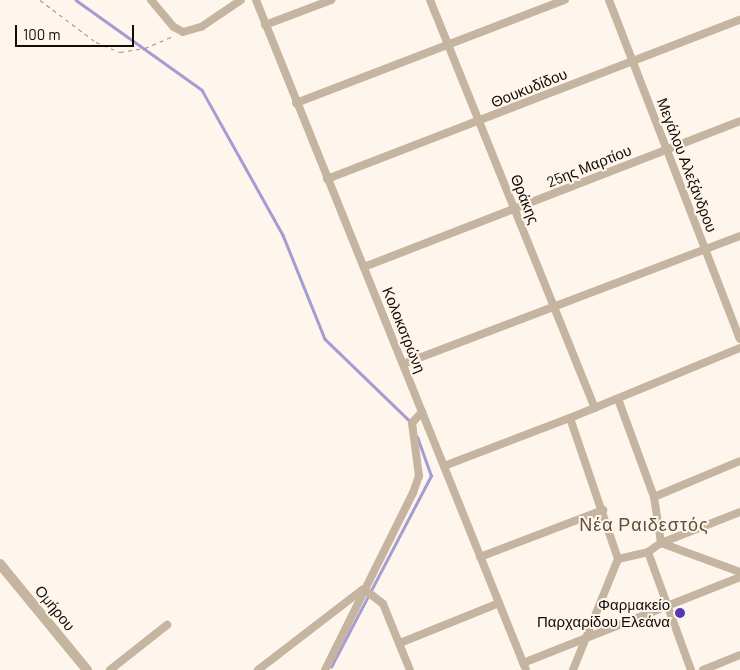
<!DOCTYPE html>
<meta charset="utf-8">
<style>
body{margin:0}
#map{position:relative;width:740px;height:670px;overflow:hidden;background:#fef6ec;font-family:Barlow,sans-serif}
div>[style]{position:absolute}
.stream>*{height:2.5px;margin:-1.25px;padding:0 1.25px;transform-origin:1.25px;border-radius:1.25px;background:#a49cd3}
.path>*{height:1px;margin-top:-0.5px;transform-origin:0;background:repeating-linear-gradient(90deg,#9c948b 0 4px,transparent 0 8px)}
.minor>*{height:8px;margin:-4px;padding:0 4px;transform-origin:4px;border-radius:4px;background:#c5b49f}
.tertiary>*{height:10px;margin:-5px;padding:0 5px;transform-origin:5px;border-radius:5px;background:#c5b49f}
.dots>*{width:14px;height:14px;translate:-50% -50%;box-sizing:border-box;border:2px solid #fef6ec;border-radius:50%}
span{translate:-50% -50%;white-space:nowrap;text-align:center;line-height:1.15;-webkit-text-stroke:4px #fef6ec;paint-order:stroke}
.street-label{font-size:15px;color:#130c05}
.poi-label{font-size:15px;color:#130c05}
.right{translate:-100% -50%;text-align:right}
.quarter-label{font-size:18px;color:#5f4f39;letter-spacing:1px}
.scale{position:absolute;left:15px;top:25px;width:119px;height:22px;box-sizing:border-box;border:2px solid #130c05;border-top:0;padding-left:6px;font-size:15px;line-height:18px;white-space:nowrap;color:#130c05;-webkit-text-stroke:4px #fef6ec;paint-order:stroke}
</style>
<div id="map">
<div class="stream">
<i style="left:76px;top:0;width:155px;rotate:35.5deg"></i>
<i style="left:202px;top:90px;width:166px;rotate:60.8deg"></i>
<i style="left:283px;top:235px;width:112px;rotate:68deg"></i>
<i style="left:325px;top:339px;width:121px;rotate:44deg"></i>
<i style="left:331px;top:667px;width:216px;rotate:-62.4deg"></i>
<i style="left:431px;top:476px;width:41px;rotate:-109.7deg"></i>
</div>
<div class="path">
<i style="left:40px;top:0;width:70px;rotate:36.9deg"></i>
<i style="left:96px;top:42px;width:26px;rotate:23deg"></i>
<i style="left:120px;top:52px;width:25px;rotate:-9deg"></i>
<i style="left:145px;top:48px;width:30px;rotate:-23deg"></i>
</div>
<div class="minor">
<i style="left:151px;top:0;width:35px;rotate:50deg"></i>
<i style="left:174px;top:27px;width:10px;rotate:29deg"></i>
<i style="left:183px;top:32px;width:19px;rotate:-16deg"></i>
<i style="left:201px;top:27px;width:48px;rotate:-34deg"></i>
<i style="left:256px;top:0;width:722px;rotate:68.05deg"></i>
<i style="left:430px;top:0;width:440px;rotate:68deg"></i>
<i style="left:609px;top:0;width:363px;rotate:68.9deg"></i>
<i style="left:265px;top:25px;width:71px;rotate:-20.7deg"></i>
<i style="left:296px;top:103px;width:288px;rotate:-21deg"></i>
<i style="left:327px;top:179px;width:443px;rotate:-21.1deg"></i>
<i style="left:364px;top:267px;width:403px;rotate:-21.2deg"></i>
<i style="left:403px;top:364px;width:360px;rotate:-20.8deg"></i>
<i style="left:618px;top:399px;width:104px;rotate:69.8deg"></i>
<i style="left:654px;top:497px;width:47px;rotate:81.3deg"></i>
<i style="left:661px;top:543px;width:84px;rotate:20.2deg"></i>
<i style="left:570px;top:418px;width:149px;rotate:71.2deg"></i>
<i style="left:618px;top:559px;width:120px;rotate:112.1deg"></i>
<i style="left:444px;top:466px;width:135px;rotate:-20.9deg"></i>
<i style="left:570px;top:418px;width:184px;rotate:-22.4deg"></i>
<i style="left:654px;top:497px;width:93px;rotate:-22.7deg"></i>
<i style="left:648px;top:552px;width:126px;rotate:70deg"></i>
<i style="left:480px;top:557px;width:132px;rotate:-20.9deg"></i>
<i style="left:618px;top:559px;width:31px;rotate:-13deg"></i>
<i style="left:648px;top:552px;width:16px;rotate:-35deg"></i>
<i style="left:661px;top:543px;width:85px;rotate:-21.4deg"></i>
<i style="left:364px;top:589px;width:24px;rotate:38deg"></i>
<i style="left:383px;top:604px;width:71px;rotate:67.8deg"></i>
<i style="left:400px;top:643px;width:107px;rotate:-22deg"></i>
<i style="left:523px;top:663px;width:233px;rotate:-21.6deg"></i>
<i style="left:110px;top:670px;width:73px;rotate:-38.3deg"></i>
<i style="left:258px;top:670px;width:131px;rotate:-37.6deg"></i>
<i style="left:325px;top:670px;width:198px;rotate:-63.6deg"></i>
<i style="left:413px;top:493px;width:18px;rotate:-71deg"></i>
<i style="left:419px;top:476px;width:53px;rotate:-97.5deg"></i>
<i style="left:412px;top:423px;width:15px;rotate:-48deg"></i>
<i style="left:703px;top:670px;width:40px;rotate:-22deg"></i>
</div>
<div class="tertiary">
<i style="left:0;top:564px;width:137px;rotate:50.6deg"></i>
</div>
<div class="dots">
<i style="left:680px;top:613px;background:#5a38b0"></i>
</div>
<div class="street-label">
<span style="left:529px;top:88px;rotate:-22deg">Θουκυδίδου</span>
<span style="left:687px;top:165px;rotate:69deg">Μεγάλου Αλεξάνδρου</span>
<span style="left:589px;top:166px;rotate:-22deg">25ης Μαρτίου</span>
<span style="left:525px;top:199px;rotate:68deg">Θράκης</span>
<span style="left:404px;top:330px;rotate:68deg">Κολοκοτρώνη</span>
<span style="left:55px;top:608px;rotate:51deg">Ομήρου</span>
</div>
<div class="poi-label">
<span class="right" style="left:670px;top:613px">Φαρμακείο<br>Παρχαρίδου Ελεάνα</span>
</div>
<div class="quarter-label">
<span style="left:644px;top:524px">Νέα Ραιδεστός</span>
</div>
<div class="scale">100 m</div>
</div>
